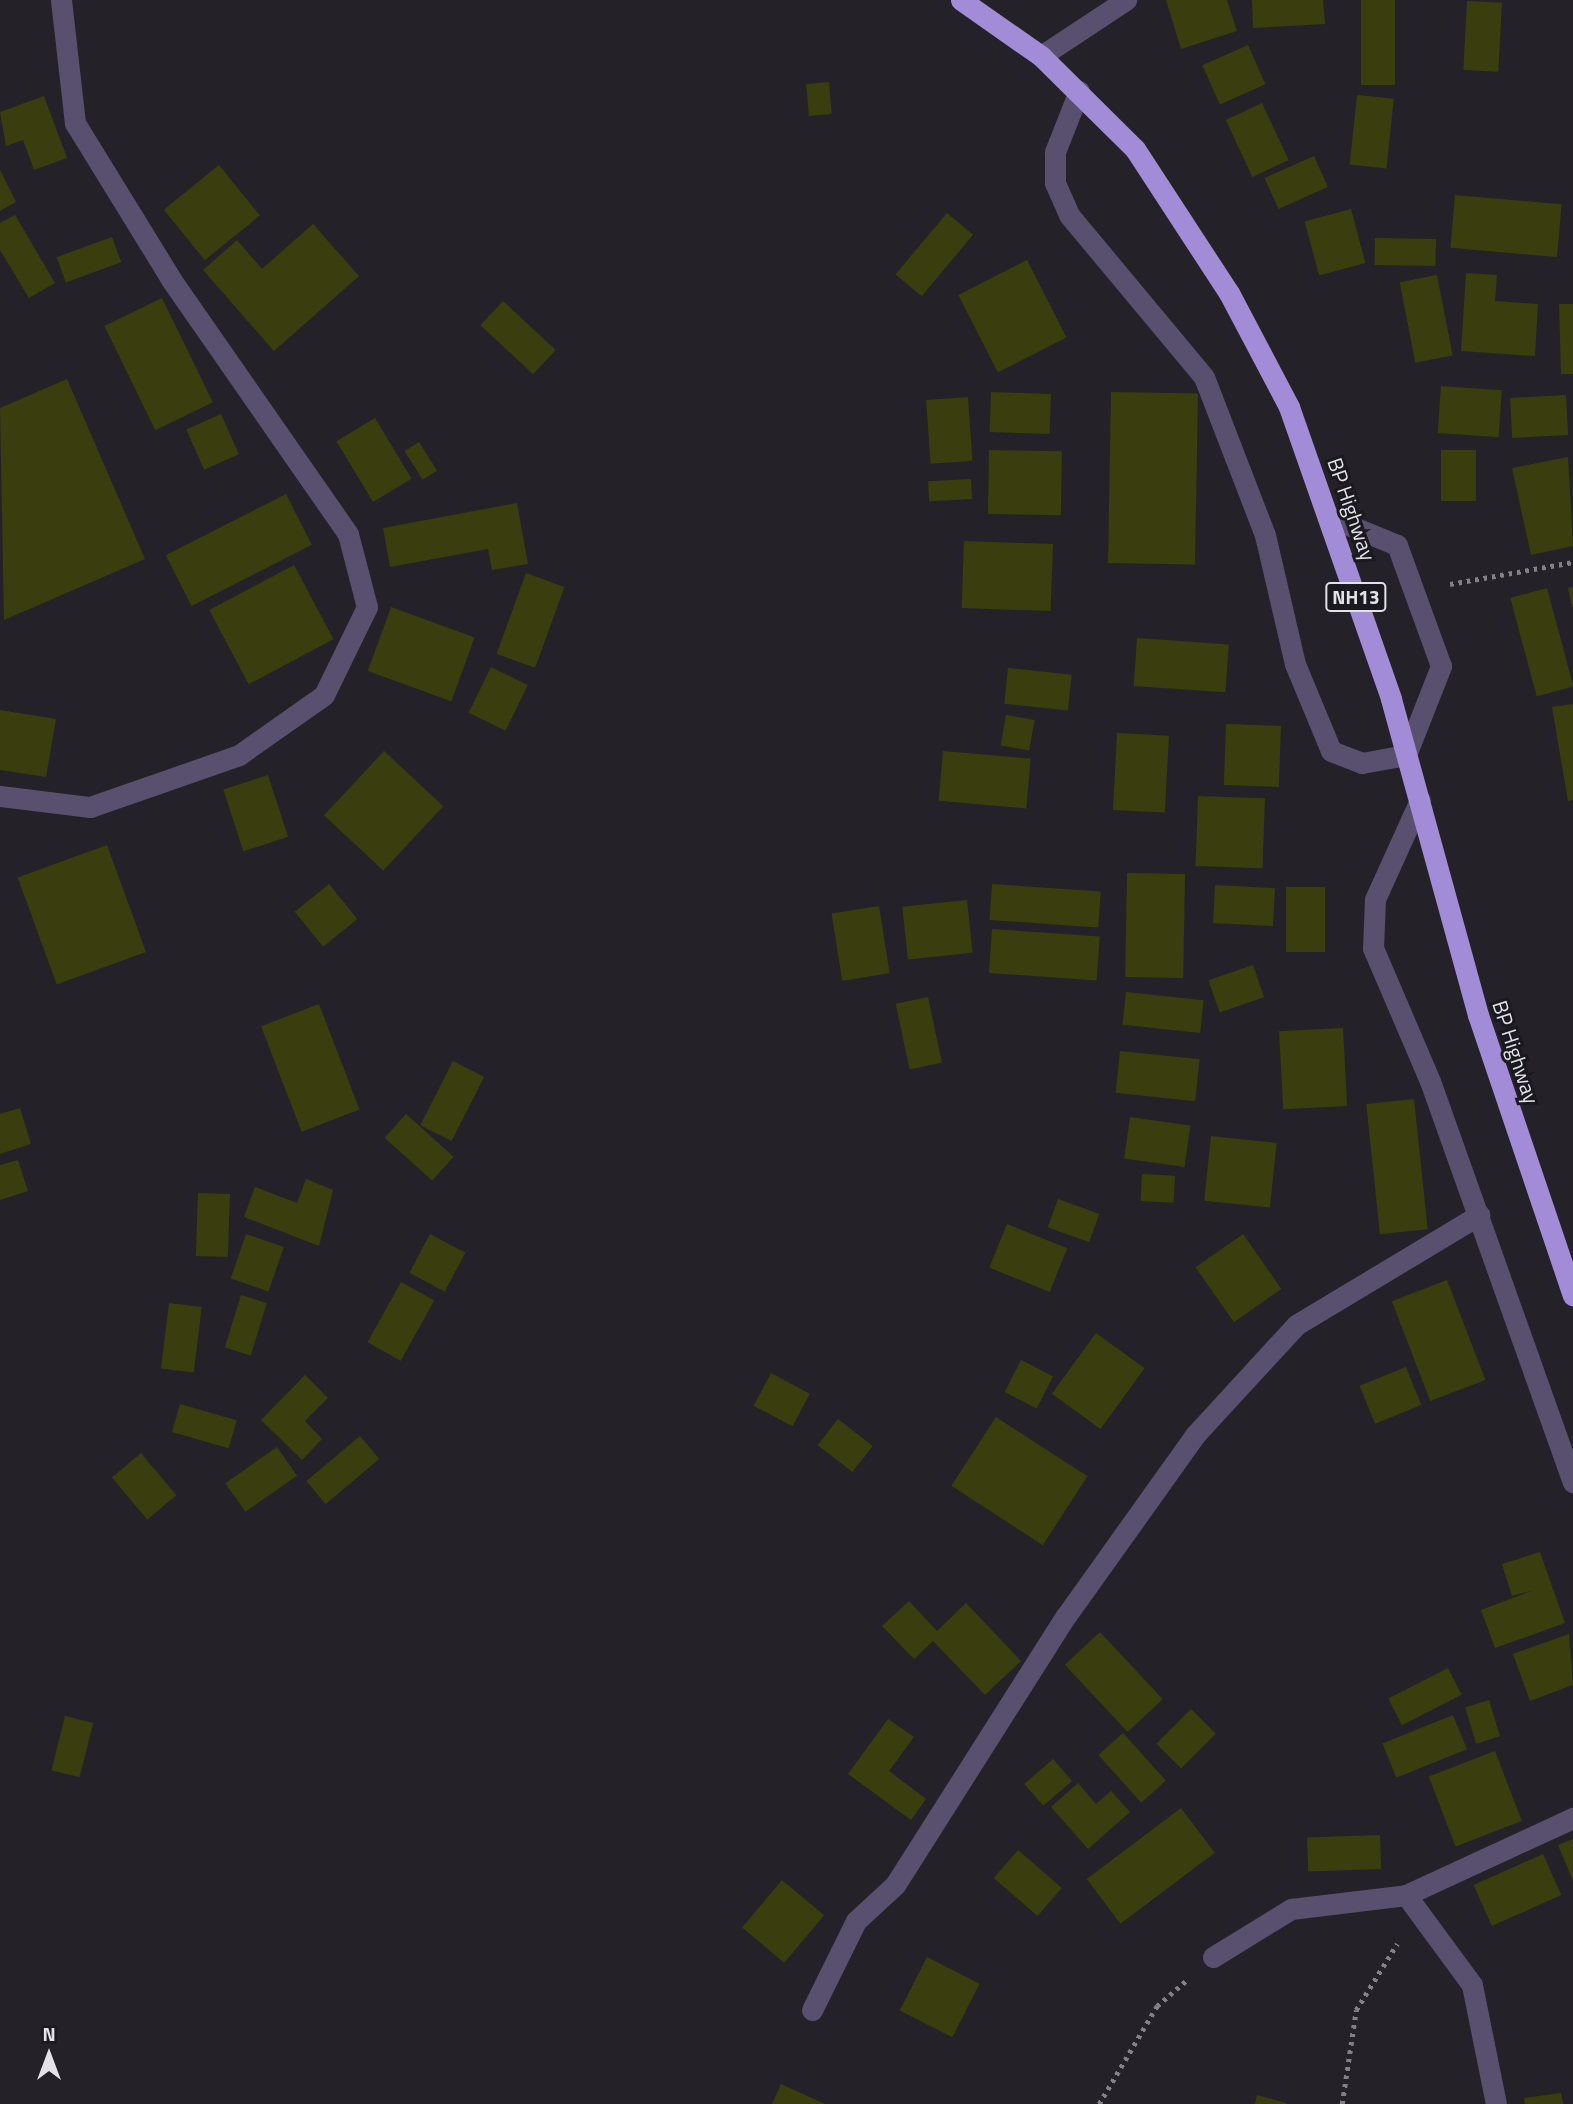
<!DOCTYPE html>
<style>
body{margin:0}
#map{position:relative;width:1573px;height:2104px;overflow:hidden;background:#242228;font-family:"Titillium Web",sans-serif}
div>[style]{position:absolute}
.building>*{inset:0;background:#3a3d0e;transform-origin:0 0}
.path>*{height:4.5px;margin-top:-2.25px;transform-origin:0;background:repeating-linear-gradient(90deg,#828186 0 3.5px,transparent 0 8.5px)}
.minor>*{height:21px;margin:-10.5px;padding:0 10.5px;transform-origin:10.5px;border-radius:10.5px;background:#58506e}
.highway>*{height:21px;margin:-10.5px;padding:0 10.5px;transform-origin:10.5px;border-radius:10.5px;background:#a38cd7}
span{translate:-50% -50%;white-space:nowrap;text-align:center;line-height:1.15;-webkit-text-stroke:6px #1a191f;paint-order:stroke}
.shield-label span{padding:2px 5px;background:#1a191f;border:2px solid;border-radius:5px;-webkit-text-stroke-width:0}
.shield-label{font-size:19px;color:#e3e2e6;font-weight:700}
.street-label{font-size:21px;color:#e3e2e6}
.north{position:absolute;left:14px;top:2020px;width:70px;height:70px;-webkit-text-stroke:5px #1a191f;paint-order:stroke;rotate:0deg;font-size:19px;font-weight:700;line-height:28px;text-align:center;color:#e3e2e6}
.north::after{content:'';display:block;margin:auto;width:24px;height:32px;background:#e3e2e6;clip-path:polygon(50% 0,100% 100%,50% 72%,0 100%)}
</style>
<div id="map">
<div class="building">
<i style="clip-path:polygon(1166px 0,1227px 0,1237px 31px,1181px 49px)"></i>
<i style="clip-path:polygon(1252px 0,1323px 0,1325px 24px,1253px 28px)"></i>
<i style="left:1361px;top:0;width:34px;height:85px"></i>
<i style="left:1467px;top:1px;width:35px;height:69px;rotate:3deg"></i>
<i style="left:1248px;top:45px;width:43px;height:50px;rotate:66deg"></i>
<i style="left:829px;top:82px;width:32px;height:23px;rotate:85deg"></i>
<i style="left:1357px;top:95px;width:37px;height:70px;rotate:6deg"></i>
<i style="clip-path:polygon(44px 96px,67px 158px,34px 170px,23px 140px,6px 146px,0 112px)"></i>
<i style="left:1262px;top:103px;width:63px;height:40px;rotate:65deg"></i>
<i style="left:1314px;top:156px;width:34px;height:54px;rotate:66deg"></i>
<i style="left:219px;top:165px;width:65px;height:71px;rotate:51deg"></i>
<i style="clip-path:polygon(0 170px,16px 202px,0 211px)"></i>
<i style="left:1455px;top:195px;width:107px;height:53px;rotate:5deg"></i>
<i style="left:1351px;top:209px;width:56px;height:48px;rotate:75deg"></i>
<i style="left:947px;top:213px;width:34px;height:80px;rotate:40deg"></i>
<i style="clip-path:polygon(15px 215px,55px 283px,29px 298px,0 250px,0 223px)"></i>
<i style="clip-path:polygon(313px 224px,359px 276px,274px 351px,203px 270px,237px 240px,262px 269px)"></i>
<i style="left:112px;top:237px;width:27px;height:59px;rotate:70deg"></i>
<i style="left:1375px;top:238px;width:61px;height:27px;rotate:1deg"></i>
<i style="left:1027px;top:260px;width:87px;height:77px;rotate:63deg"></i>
<i style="clip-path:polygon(1466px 273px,1497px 275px,1495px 301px,1538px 304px,1535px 356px,1461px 351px)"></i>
<i style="left:1437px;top:275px;width:82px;height:38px;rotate:79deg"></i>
<i style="left:162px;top:298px;width:116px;height:64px;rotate:64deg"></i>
<i style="left:503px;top:301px;width:72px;height:33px;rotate:43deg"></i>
<i style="clip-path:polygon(1559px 304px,1573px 304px,1573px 374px,1561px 374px)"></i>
<i style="clip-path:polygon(67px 379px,145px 559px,4px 620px,0 408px)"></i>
<i style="left:1441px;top:386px;width:61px;height:47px;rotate:4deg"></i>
<i style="left:991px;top:392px;width:60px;height:40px;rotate:2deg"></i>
<i style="left:1111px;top:392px;width:87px;height:171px;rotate:1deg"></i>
<i style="left:1566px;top:395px;width:40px;height:56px;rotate:87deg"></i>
<i style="left:968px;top:397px;width:64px;height:42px;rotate:86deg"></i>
<i style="left:221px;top:414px;width:44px;height:38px;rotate:66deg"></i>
<i style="left:375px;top:418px;width:71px;height:45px;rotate:59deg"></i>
<i style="left:419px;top:442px;width:34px;height:17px;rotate:58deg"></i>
<i style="left:989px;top:450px;width:73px;height:64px;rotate:1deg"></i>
<i style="left:1441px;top:450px;width:35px;height:51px"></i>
<i style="clip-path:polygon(1568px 457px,1573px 546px,1531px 555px,1512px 468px)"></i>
<i style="left:971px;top:479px;width:20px;height:43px;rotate:87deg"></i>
<i style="left:286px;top:494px;width:57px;height:135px;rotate:63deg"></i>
<i style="clip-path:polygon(517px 503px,528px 564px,492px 570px,488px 549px,390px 567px,383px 528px)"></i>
<i style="left:964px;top:541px;width:89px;height:67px;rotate:2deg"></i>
<i style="left:294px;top:565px;width:84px;height:96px;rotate:62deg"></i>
<i style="left:526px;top:573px;width:41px;height:86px;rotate:20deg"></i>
<i style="clip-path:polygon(1573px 587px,1573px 607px,1572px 607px,1568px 588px)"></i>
<i style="left:1547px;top:588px;width:102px;height:38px;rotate:75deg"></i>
<i style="left:391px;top:607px;width:89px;height:68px;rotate:20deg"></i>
<i style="left:1137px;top:638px;width:92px;height:48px;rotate:4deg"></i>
<i style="left:491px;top:667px;width:41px;height:51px;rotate:26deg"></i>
<i style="left:1008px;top:668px;width:64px;height:36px;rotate:6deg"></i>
<i style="clip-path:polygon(1573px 704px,1573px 800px,1568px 801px,1552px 707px)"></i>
<i style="clip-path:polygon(0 710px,56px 719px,46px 777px,0 770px)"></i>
<i style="left:1006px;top:715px;width:29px;height:31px;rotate:10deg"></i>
<i style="left:1226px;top:724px;width:55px;height:61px;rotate:2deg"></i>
<i style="left:1117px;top:733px;width:52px;height:77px;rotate:3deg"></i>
<i style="left:384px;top:751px;width:81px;height:88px;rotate:43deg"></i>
<i style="left:943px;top:751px;width:88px;height:50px;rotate:5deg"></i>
<i style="left:268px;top:775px;width:65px;height:47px;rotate:72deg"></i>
<i style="left:1198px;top:796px;width:67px;height:70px;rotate:2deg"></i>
<i style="left:107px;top:845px;width:114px;height:95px;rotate:70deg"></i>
<i style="left:1127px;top:873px;width:58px;height:104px;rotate:1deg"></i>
<i style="left:329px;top:884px;width:45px;height:44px;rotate:51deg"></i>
<i style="left:992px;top:884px;width:109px;height:36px;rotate:4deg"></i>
<i style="left:1215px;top:885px;width:60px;height:38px;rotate:3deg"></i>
<i style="left:1286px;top:887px;width:39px;height:65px"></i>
<i style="left:967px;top:900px;width:53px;height:65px;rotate:84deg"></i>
<i style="left:879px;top:906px;width:68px;height:48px;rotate:81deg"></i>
<i style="left:992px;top:929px;width:108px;height:44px;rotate:4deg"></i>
<i style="left:1253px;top:965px;width:34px;height:47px;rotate:71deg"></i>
<i style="left:1126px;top:992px;width:78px;height:33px;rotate:6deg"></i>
<i style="left:928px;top:997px;width:67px;height:33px;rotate:78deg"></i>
<i style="left:319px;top:1004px;width:113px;height:62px;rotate:69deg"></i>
<i style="left:1343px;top:1028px;width:78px;height:64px;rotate:87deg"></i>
<i style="left:1120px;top:1051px;width:80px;height:42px;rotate:6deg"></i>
<i style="left:453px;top:1061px;width:35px;height:72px;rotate:27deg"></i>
<i style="left:1414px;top:1099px;width:131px;height:48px;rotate:84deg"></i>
<i style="clip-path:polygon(20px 1108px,31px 1144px,0 1154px,0 1114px)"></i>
<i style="left:406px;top:1114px;width:64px;height:32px;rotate:42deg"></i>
<i style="left:1130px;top:1117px;width:61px;height:42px;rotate:8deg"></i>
<i style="left:1211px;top:1136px;width:66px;height:65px;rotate:6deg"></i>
<i style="clip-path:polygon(18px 1160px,28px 1191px,0 1200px,0 1165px)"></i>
<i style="left:1142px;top:1174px;width:33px;height:27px;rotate:3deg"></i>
<i style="clip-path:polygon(306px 1179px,333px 1190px,319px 1246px,244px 1217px,255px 1187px,297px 1203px)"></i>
<i style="left:198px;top:1193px;width:32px;height:63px;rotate:2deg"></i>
<i style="left:1058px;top:1199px;width:44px;height:30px;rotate:20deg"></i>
<i style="left:1007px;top:1224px;width:65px;height:47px;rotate:22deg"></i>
<i style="left:246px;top:1234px;width:40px;height:47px;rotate:19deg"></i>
<i style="left:430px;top:1234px;width:40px;height:44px;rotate:28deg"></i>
<i style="left:1243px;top:1234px;width:67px;height:58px;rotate:55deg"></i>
<i style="left:1447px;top:1280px;width:107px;height:59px;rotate:69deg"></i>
<i style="left:401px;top:1282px;width:38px;height:69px;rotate:29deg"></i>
<i style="left:241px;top:1295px;width:27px;height:55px;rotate:17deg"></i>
<i style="left:169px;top:1303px;width:33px;height:66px;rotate:7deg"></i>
<i style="left:1096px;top:1333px;width:60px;height:75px;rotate:36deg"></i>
<i style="left:1021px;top:1360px;width:36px;height:36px;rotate:27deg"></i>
<i style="left:1406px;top:1367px;width:41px;height:50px;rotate:68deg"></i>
<i style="left:771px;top:1373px;width:44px;height:37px;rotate:28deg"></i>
<i style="clip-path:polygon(305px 1375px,328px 1398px,305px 1421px,322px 1439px,302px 1460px,261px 1420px)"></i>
<i style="left:180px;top:1404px;width:59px;height:29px;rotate:16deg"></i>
<i style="left:996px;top:1417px;width:109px;height:82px;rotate:33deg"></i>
<i style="left:838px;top:1419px;width:44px;height:33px;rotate:38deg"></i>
<i style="left:360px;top:1436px;width:30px;height:70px;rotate:50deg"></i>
<i style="left:277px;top:1447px;width:35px;height:63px;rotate:55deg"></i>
<i style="left:141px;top:1453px;width:55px;height:38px;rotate:50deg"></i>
<i style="clip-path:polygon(1540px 1552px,1565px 1623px,1495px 1648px,1481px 1610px,1531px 1591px,1512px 1596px,1502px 1564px)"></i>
<i style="clip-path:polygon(909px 1601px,937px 1631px,966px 1603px,1021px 1661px,985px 1695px,933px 1641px,914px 1659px,882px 1626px)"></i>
<i style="left:1100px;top:1632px;width:92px;height:48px;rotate:47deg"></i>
<i style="clip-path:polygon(1569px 1634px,1573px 1685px,1530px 1701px,1513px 1654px)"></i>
<i style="left:1448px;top:1668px;width:30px;height:67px;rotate:63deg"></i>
<i style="left:1489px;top:1700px;width:38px;height:25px;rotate:73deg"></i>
<i style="left:1191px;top:1709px;width:35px;height:49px;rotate:45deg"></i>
<i style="left:1453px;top:1715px;width:37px;height:76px;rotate:68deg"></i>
<i style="left:65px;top:1716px;width:29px;height:56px;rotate:14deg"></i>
<i style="clip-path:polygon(888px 1719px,914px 1737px,889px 1771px,926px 1799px,911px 1820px,848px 1774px)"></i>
<i style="left:1123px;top:1733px;width:64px;height:33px;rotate:48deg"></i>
<i style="left:1495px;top:1751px;width:75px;height:71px;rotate:69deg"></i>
<i style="left:1053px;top:1759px;width:29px;height:38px;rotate:49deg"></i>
<i style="clip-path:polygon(1078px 1783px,1096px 1804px,1111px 1791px,1130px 1812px,1088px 1849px,1051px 1807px)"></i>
<i style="left:1181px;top:1808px;width:56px;height:118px;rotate:53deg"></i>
<i style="left:1380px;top:1835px;width:34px;height:73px;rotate:88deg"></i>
<i style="clip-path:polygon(1573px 1839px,1573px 1881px,1558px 1845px)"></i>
<i style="left:1018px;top:1850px;width:58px;height:37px;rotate:41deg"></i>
<i style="left:1543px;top:1854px;width:45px;height:76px;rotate:66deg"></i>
<i style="left:782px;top:1880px;width:55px;height:62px;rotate:40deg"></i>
<i style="left:927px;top:1957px;width:59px;height:60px;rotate:27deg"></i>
<i style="clip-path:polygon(781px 2084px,825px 2104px,772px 2104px)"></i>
<i style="clip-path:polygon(1561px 2093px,1563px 2104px,1525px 2104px,1524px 2098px)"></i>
<i style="clip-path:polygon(1257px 2095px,1286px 2103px,1286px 2104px,1255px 2104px)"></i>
</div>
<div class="path">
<i style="left:1450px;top:584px;width:125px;rotate:-10.1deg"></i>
<i style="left:1099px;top:2104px;width:114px;rotate:-59.4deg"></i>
<i style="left:1157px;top:2006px;width:40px;rotate:-41deg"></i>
<i style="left:1342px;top:2104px;width:95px;rotate:-81.5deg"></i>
<i style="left:1356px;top:2010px;width:78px;rotate:-58.2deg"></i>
</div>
<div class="minor">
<i style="left:1041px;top:56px;width:102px;rotate:-33.4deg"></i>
<i style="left:1079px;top:91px;width:66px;rotate:111.5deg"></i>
<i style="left:1055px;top:152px;width:31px;rotate:90deg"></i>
<i style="left:1055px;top:183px;width:35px;rotate:66deg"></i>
<i style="left:1069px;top:215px;width:211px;rotate:50.2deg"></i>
<i style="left:1204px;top:377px;width:169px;rotate:68.9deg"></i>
<i style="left:1265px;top:535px;width:132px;rotate:76.9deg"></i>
<i style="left:1295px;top:664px;width:94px;rotate:67.5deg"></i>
<i style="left:1331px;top:751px;width:33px;rotate:21deg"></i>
<i style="left:1362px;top:763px;width:45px;rotate:-10.3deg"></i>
<i style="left:1406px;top:755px;width:96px;rotate:-68.5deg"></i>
<i style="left:1441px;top:666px;width:129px;rotate:-110deg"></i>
<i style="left:1397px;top:545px;width:74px;rotate:-157.6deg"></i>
<i style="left:0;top:796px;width:91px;rotate:7deg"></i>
<i style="left:90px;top:807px;width:158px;rotate:-19.2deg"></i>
<i style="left:239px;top:755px;width:104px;rotate:-35.2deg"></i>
<i style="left:324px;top:695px;width:98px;rotate:-64deg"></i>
<i style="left:367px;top:607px;width:75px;rotate:-104.6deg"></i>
<i style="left:348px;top:534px;width:310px;rotate:-124.8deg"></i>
<i style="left:171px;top:279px;width:183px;rotate:-121.6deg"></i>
<i style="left:75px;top:123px;width:124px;rotate:-96.5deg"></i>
<i style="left:1420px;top:800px;width:109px;rotate:114.4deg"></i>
<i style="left:1375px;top:899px;width:49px;rotate:92.3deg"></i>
<i style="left:1373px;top:948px;width:145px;rotate:66.8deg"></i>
<i style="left:1430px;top:1081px;width:426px;rotate:70.4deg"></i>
<i style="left:1406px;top:1895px;width:112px;rotate:53.7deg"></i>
<i style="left:1472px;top:1985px;width:121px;rotate:78.6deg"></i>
<i style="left:1213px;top:1957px;width:92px;rotate:-31.6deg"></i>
<i style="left:1291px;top:1909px;width:116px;rotate:-6.9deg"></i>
<i style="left:1406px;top:1895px;width:184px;rotate:-24.8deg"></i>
<i style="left:812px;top:2010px;width:99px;rotate:-63.7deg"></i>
<i style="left:856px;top:1921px;width:53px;rotate:-42.7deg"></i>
<i style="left:895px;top:1885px;width:319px;rotate:-57.6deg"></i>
<i style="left:1066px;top:1616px;width:222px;rotate:-54.5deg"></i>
<i style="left:1195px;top:1435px;width:149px;rotate:-47.4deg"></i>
<i style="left:1296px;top:1325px;width:214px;rotate:-31deg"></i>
</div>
<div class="highway">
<i style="left:961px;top:0;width:98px;rotate:35deg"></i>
<i style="left:1041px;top:56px;width:132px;rotate:44.7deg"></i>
<i style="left:1135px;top:149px;width:172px;rotate:56.9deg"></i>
<i style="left:1229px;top:293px;width:129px;rotate:62.2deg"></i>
<i style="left:1289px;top:407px;width:309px;rotate:70.7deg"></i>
<i style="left:1391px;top:699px;width:328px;rotate:74.6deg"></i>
<i style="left:1478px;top:1015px;width:296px;rotate:71.3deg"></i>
</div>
<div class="shield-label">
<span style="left:1356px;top:597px">NH13</span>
</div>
<div class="street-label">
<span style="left:1352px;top:509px;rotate:71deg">BP Highway</span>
<span style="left:1516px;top:1052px;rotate:72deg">BP Highway</span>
</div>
<div class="north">N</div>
</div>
